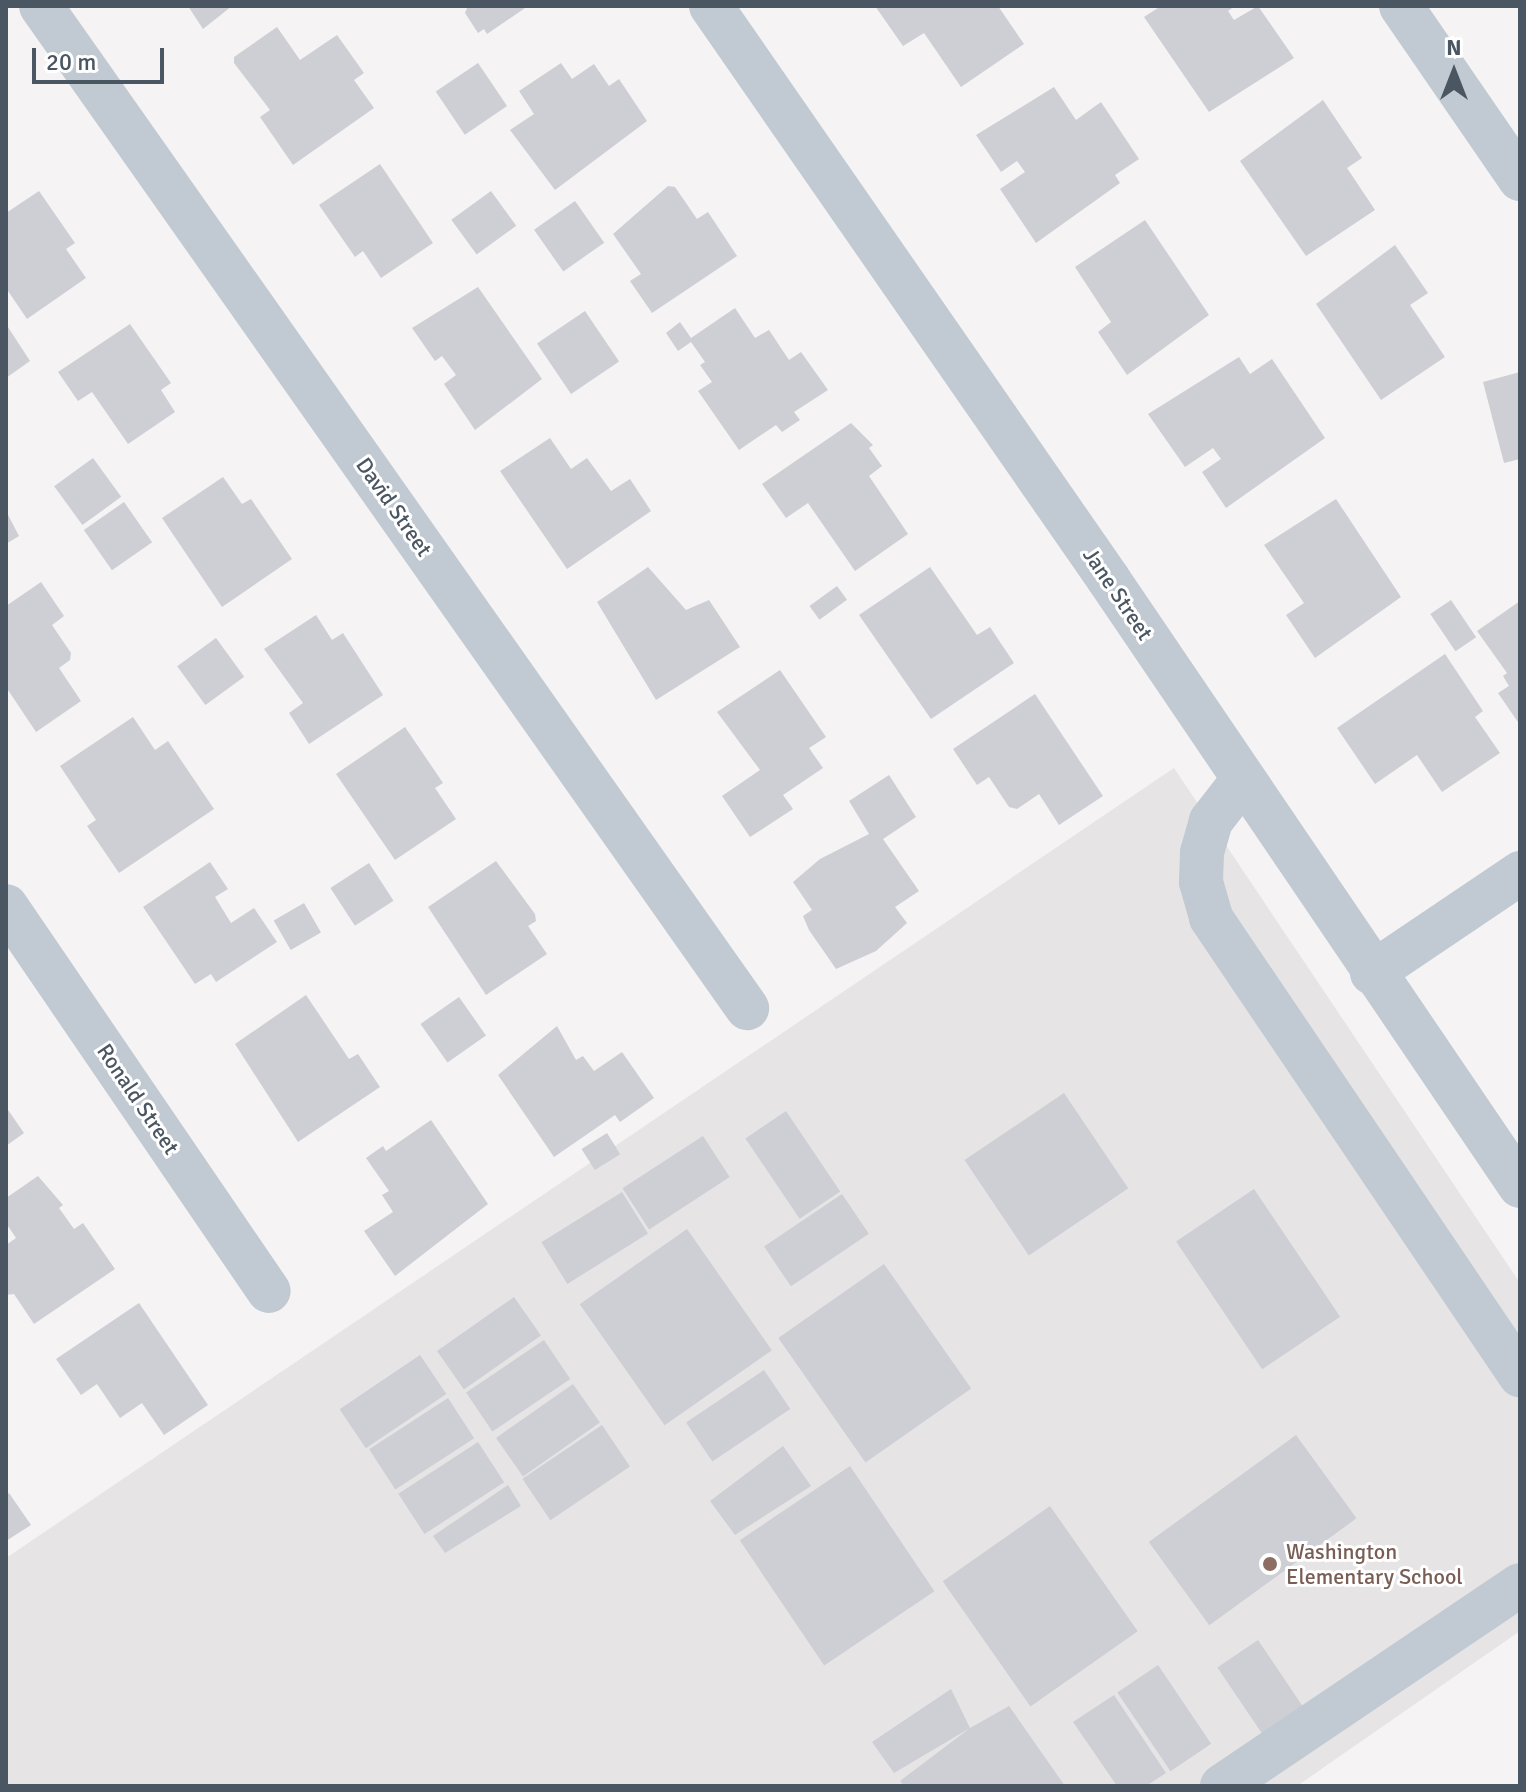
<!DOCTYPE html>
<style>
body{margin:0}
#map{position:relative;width:1526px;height:1792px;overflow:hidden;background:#f5f3f3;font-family:Signika,sans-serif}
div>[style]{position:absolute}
.education>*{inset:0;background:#e6e4e5}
.building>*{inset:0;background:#cdcfd5;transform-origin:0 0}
.minor>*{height:44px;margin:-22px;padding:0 22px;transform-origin:22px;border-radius:22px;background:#c1cad2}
.dots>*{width:22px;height:22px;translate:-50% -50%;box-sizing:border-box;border:4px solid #fff;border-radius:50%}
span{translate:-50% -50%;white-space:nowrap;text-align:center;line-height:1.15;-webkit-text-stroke:6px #fff;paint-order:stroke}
.street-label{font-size:22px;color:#4a5661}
.education-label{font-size:22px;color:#785e54}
.left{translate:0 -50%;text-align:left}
.frame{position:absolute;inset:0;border:8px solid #4a5661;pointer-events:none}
.north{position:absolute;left:1414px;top:32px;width:80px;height:80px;-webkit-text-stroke:6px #fff;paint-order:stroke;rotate:0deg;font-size:22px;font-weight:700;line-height:32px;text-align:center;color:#4a5661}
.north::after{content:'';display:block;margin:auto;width:28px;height:36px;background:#4a5661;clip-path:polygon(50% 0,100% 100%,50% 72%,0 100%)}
.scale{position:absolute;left:32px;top:48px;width:132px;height:36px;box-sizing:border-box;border:4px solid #4a5661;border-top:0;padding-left:10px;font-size:24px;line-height:28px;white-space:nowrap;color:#4a5661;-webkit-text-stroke:6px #fff;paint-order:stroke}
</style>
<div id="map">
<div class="education">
<i style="clip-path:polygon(1174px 768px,1520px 1283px,1520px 1631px,1297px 1786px,6px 1786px,6px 1558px)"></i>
</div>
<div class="building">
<i style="clip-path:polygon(188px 6px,232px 6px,203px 29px)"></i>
<i style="clip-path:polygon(468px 6px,528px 6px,487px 34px,484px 29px,478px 33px,465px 13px)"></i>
<i style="clip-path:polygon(875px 6px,998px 6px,1024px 44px,961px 87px,924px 33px,903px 46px)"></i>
<i style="clip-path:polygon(1161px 6px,1235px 6px,1228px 11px,1234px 20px,1258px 6px,1294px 58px,1209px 112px,1144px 17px)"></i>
<i style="clip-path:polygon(277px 27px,300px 60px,337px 35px,364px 73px,354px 80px,374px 108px,293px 165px,260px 117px,270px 110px,234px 63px,234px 57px)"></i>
<i style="left:478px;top:63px;width:52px;height:51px;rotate:56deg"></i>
<i style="clip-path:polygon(561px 63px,572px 79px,594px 64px,609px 86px,619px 79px,647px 121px,555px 190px,510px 130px,534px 114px,519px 91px)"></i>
<i style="clip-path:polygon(1054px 87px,1076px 120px,1101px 102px,1139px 159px,1115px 175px,1120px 183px,1036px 243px,1000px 189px,1025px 172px,1017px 161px,1001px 172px,976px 135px)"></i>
<i style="clip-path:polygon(1323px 100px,1362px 158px,1347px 168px,1375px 210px,1306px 256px,1240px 161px)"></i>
<i style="clip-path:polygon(380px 164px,433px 243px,381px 278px,363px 251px,355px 257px,319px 205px)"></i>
<i style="clip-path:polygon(668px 186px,675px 187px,697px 219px,708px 212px,737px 256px,652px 313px,630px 281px,641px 274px,613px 234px)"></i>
<i style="clip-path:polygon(39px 191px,75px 243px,66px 249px,86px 278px,27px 319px,6px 288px,6px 213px)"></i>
<i style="left:491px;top:191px;width:43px;height:49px;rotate:54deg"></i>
<i style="left:575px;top:201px;width:51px;height:50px;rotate:55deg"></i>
<i style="clip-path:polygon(1145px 220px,1209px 315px,1127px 375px,1098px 332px,1111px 322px,1075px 267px)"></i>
<i style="clip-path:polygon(1395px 245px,1428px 293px,1410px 305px,1445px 357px,1381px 400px,1316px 304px)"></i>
<i style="clip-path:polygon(478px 287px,542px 379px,475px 430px,444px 384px,456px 375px,442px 356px,435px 361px,412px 328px)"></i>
<i style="clip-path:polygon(735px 308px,755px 338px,769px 330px,789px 360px,801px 352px,828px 390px,794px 412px,800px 420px,782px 432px,776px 425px,739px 450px,698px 391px,712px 382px,700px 365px,705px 362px,691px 342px,678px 351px,666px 333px,680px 322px,691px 338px)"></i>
<i style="left:585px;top:311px;width:61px;height:58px;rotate:56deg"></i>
<i style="clip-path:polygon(6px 324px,30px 361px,6px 378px)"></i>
<i style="clip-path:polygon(130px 324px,171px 383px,161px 390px,175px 412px,128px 444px,92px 392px,78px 401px,58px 372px)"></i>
<i style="clip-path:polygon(1239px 357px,1250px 374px,1272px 359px,1325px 438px,1226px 508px,1202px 472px,1221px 459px,1213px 448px,1185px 467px,1148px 414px)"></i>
<i style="clip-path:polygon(1520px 372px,1520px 459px,1504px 463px,1483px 382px)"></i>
<i style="clip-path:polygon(851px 423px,873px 445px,869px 448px,882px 466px,869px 476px,908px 534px,855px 571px,808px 503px,786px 518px,762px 484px)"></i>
<i style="clip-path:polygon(550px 438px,571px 469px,587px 458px,611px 491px,630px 479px,651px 511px,567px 569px,500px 471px)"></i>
<i style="left:93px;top:458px;width:48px;height:48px;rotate:54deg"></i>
<i style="clip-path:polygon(223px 477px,242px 504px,251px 499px,292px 559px,222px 607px,162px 518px)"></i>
<i style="clip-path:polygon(1336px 499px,1401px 597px,1315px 658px,1286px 615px,1304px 603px,1264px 545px)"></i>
<i style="left:124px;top:502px;width:49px;height:49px;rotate:55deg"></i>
<i style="clip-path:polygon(6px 511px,19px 536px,6px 544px)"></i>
<i style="clip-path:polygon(648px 567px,686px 610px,709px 600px,740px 647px,656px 700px,597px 602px)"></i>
<i style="clip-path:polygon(930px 567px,977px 635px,990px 627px,1014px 663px,931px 719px,859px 615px)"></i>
<i style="clip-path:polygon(41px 582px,64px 616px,52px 625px,71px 653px,70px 660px,59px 668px,81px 701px,36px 732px,6px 687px,6px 606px)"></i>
<i style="left:837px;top:586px;width:17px;height:34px;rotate:54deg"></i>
<i style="left:1451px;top:600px;width:45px;height:25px;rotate:56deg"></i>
<i style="clip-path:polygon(1520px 601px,1520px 725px,1498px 693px,1509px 686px,1503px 676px,1507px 673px,1477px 631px)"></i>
<i style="clip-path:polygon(316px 615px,332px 640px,343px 633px,383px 695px,309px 744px,289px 713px,303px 703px,264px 649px)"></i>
<i style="left:216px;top:638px;width:48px;height:48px;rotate:54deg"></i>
<i style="clip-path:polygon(1445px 654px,1483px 711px,1475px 717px,1500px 753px,1442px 792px,1417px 755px,1375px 784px,1337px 728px)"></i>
<i style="clip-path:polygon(780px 670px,826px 737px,809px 748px,823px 768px,783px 795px,793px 809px,750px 837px,722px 796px,760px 770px,717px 712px)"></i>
<i style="clip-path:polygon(1035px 694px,1103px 796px,1059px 825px,1039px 794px,1017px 809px,1009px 807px,989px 777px,977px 785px,953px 749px)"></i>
<i style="clip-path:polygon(133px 717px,155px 750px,168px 741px,214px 809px,119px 873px,87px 826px,96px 820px,60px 766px)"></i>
<i style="clip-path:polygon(405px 727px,443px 783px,435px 788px,456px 819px,395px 860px,336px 774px)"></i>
<i style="clip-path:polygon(889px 775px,916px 817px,883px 839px,919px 891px,895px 907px,907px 923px,876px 951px,836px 969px,809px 930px,803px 916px,812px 910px,793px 882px,820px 859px,869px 834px,849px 801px)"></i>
<i style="clip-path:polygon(496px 861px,535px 914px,536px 921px,528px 926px,547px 954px,486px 995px,428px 907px)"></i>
<i style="clip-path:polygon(210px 862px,228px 889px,215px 897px,231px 923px,254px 908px,277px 942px,216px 982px,211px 974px,195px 984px,143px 907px)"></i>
<i style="left:369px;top:863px;width:45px;height:46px;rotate:57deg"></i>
<i style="left:304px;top:903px;width:34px;height:35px;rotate:60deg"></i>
<i style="clip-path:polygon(306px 995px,349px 1059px,358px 1054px,380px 1087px,298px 1142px,235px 1044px)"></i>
<i style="left:459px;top:997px;width:47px;height:47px;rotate:55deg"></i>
<i style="clip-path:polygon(557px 1026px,576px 1060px,583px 1056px,594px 1071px,622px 1052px,654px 1098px,620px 1122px,615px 1115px,554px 1157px,498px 1075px)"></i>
<i style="left:1064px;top:1093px;width:115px;height:120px;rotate:56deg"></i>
<i style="clip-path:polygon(6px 1107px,24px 1133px,6px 1146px)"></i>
<i style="left:786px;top:1111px;width:97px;height:49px;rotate:56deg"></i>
<i style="clip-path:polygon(431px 1120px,488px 1204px,395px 1276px,364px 1231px,393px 1212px,382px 1195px,389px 1191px,366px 1158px,383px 1146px,386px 1151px)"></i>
<i style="left:607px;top:1133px;width:25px;height:30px;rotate:58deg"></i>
<i style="left:703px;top:1136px;width:49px;height:96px;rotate:57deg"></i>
<i style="clip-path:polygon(38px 1176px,63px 1205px,59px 1208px,74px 1229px,83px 1223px,115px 1269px,34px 1324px,14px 1294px,6px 1295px,6px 1245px,16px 1238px,6px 1223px,6px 1198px)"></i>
<i style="left:1254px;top:1189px;width:154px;height:94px;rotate:56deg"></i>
<i style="left:622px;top:1192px;width:49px;height:95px;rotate:58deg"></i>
<i style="left:842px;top:1194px;width:48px;height:94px;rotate:56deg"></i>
<i style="left:687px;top:1229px;width:148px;height:131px;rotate:55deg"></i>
<i style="left:884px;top:1264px;width:152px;height:129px;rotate:55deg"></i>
<i style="left:514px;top:1297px;width:47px;height:94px;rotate:55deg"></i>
<i style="clip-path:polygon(139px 1303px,208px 1405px,164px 1435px,142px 1403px,120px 1418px,97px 1384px,81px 1395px,56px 1359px)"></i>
<i style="left:544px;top:1340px;width:47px;height:94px;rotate:56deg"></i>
<i style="left:420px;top:1355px;width:47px;height:97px;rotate:56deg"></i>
<i style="left:764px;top:1370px;width:47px;height:94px;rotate:56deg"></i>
<i style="left:573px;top:1384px;width:47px;height:94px;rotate:55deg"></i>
<i style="left:448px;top:1398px;width:48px;height:94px;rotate:57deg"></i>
<i style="left:602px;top:1425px;width:50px;height:96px;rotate:56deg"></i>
<i style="left:1296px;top:1435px;width:103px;height:182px;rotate:54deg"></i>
<i style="left:478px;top:1442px;width:48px;height:95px;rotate:57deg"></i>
<i style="clip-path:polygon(783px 1446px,811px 1486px,735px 1535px,710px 1501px)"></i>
<i style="left:850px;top:1466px;width:151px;height:133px;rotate:56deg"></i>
<i style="clip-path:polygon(508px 1485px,521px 1506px,445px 1553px,433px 1536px)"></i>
<i style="clip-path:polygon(9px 1493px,31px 1525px,6px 1541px,6px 1496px)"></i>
<i style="left:1050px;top:1506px;width:153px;height:131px;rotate:55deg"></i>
<i style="left:1258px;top:1640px;width:94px;height:49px;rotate:56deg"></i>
<i style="left:1158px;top:1665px;width:95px;height:49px;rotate:56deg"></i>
<i style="clip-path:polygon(951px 1689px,970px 1728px,1009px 1706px,1065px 1786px,904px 1786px,900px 1781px,970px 1728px,894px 1773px,872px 1742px)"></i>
<i style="clip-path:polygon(1114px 1695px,1166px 1773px,1146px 1786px,1117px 1786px,1073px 1722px)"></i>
</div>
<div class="minor">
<i style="left:41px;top:6px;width:1226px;rotate:54.83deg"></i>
<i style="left:711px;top:6px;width:698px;rotate:55.26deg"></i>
<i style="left:1109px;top:580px;width:732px;rotate:55.85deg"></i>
<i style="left:1401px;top:6px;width:210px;rotate:55.5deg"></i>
<i style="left:1242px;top:781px;width:51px;rotate:127.8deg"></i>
<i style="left:1211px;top:821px;width:33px;rotate:106deg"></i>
<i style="left:1202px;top:853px;width:29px;rotate:92deg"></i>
<i style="left:1201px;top:882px;width:37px;rotate:74deg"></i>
<i style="left:1211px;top:918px;width:552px;rotate:55.94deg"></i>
<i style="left:6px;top:906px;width:466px;rotate:55.7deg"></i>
<i style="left:1372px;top:973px;width:179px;rotate:-34deg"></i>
<i style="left:1222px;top:1786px;width:359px;rotate:-34deg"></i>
</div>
<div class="dots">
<i style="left:1270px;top:1564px;background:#8d6e63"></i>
</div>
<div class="street-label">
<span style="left:394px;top:507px;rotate:55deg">David Street</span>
<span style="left:1118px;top:594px;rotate:56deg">Jane Street</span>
<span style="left:138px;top:1099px;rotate:56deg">Ronald Street</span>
</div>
<div class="education-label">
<span class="left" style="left:1286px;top:1564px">Washington<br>Elementary School</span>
</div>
<div class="frame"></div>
<div class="north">N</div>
<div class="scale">20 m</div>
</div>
